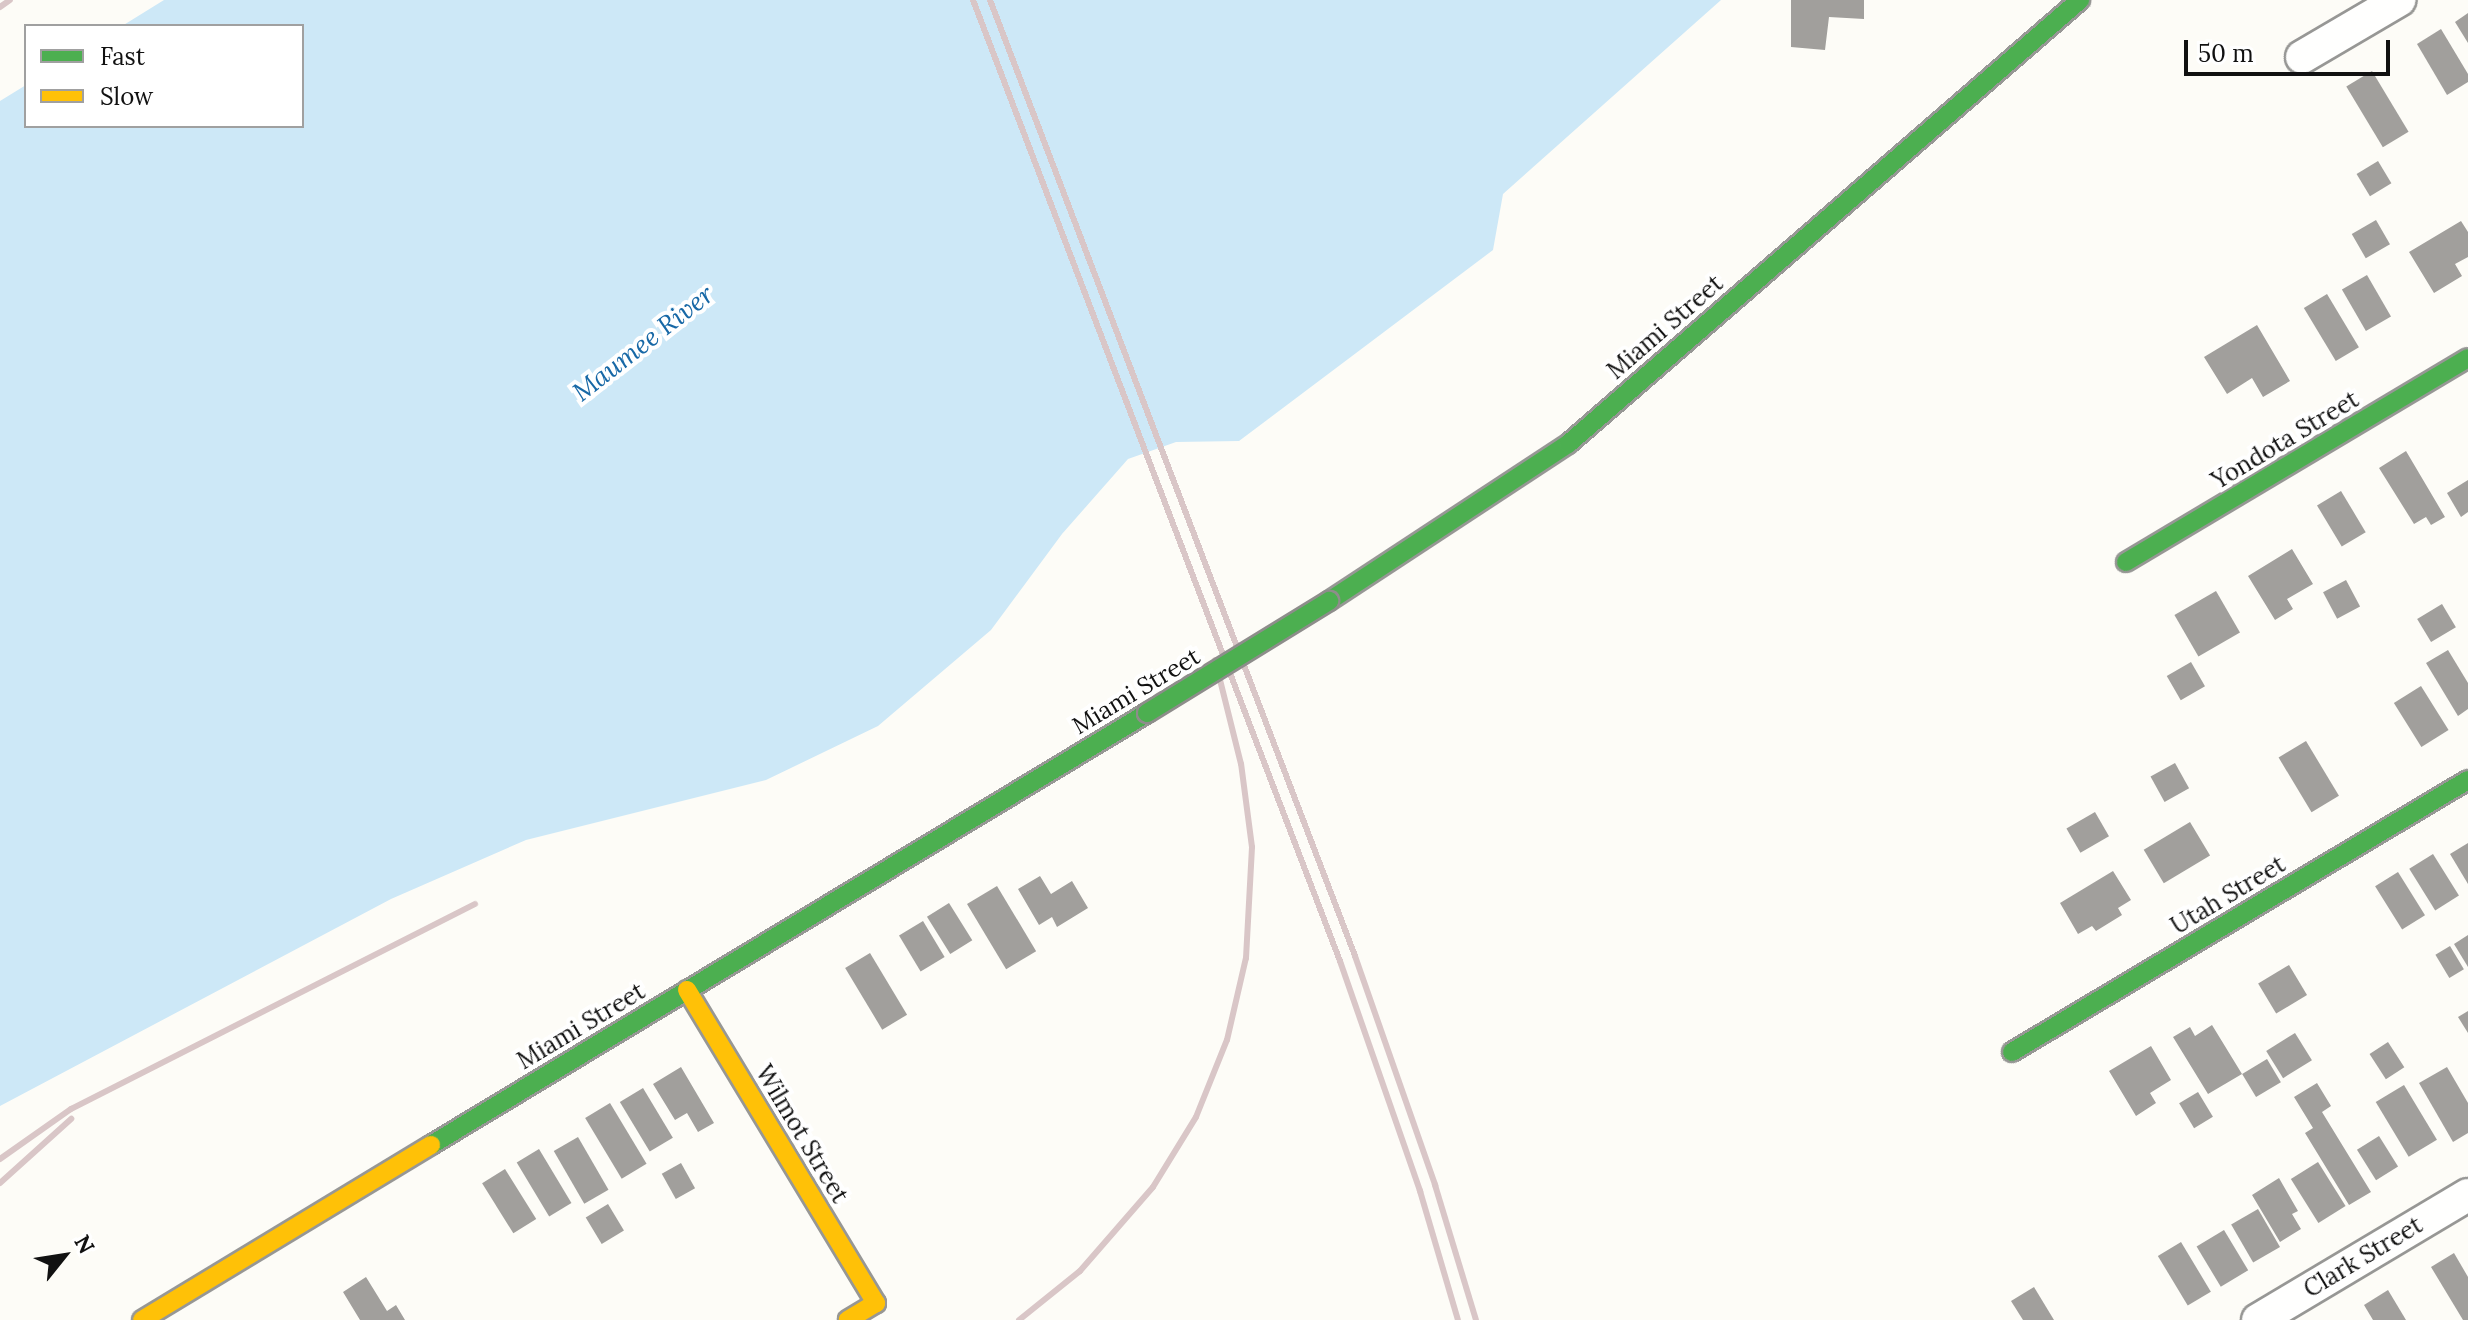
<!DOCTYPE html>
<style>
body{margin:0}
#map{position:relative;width:2468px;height:1320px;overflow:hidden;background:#fdfcf7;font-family:Lora,serif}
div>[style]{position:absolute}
.water>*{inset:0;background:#cde8f7}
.building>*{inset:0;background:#a19f9c;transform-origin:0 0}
.roads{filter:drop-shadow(2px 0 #979795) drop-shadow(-2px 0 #979795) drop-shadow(0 2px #979795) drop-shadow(0 -2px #979795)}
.street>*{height:32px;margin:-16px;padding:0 16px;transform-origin:16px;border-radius:16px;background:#fffffe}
.fast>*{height:18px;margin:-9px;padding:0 9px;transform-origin:9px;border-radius:9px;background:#4caf50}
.slow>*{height:18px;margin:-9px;padding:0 9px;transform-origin:9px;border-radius:9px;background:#ffc107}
.rail>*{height:6px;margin:-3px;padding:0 3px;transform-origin:3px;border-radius:3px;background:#d9c6c7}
.bridges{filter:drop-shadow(2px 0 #8e8d8b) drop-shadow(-2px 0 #8e8d8b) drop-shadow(0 2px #8e8d8b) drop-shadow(0 -2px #8e8d8b)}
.fast-bridge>*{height:18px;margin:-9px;padding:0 9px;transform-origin:9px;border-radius:9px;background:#4caf50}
span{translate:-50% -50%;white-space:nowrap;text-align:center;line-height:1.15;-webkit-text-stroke:8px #fff;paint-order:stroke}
.street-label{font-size:24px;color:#111}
.water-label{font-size:26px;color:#1768a6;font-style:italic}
.legend{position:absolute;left:24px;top:24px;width:280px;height:104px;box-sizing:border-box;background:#fff;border:2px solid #a0a0a0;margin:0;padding:10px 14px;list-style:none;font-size:24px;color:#111}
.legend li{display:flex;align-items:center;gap:16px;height:40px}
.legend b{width:40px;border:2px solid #a0a0a0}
.north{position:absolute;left:24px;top:1216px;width:80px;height:80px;-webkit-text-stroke:6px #fff;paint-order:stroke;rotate:60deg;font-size:22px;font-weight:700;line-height:32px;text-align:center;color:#111}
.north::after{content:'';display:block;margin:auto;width:28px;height:36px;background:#111;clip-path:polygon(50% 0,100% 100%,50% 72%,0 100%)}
.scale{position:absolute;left:2184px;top:40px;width:206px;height:36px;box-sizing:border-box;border:4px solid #111;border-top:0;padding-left:10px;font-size:24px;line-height:28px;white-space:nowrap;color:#111;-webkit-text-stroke:6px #fff;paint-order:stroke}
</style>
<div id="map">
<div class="water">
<i style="clip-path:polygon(164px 0,1721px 0,1503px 194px,1493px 250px,1239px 441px,1176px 442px,1128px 459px,1062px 534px,991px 630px,878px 726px,766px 780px,526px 840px,391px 899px,0 1106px,0 101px,26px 85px,26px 126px,302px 126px,302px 26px,122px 26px)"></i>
</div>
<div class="building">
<i style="clip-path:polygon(1791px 0,1864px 0,1864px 19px,1829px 17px,1825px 50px,1791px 47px)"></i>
<i style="clip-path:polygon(2468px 13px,2468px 43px,2455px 22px)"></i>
<i style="clip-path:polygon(2441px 29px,2468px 74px,2468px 82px,2447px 95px,2417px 44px)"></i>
<i style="left:2372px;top:71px;width:71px;height:30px;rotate:59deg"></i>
<i style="left:2378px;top:161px;width:26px;height:25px;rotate:59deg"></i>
<i style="left:2376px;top:220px;width:28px;height:28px;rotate:60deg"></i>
<i style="clip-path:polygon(2461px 221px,2468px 232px,2468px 257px,2455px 264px,2462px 276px,2434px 293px,2409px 252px)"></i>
<i style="left:2367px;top:275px;width:48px;height:29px;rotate:60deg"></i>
<i style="left:2327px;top:294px;width:62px;height:27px;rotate:59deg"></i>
<i style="clip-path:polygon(2257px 325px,2290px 381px,2263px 397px,2252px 378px,2227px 394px,2204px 357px)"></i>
<i style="clip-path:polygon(2406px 451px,2445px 517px,2431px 525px,2426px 517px,2414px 524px,2379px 468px)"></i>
<i style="clip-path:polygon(2468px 480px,2468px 512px,2461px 517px,2447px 493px)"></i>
<i style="left:2341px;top:491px;width:48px;height:28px;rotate:59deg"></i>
<i style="clip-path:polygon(2292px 549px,2313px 584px,2287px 599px,2293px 609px,2275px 620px,2248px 576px)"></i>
<i style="left:2346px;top:580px;width:30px;height:26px;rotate:62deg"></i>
<i style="left:2216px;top:591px;width:48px;height:48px;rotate:60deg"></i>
<i style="left:2442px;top:604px;width:27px;height:29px;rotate:59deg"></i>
<i style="clip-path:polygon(2448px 650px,2468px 683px,2468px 709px,2458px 716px,2426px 663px)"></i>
<i style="left:2191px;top:662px;width:28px;height:28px;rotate:60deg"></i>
<i style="left:2421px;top:686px;width:52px;height:32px;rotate:58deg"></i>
<i style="left:2306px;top:741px;width:64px;height:32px;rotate:59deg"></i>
<i style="left:2175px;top:763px;width:29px;height:28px;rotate:61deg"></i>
<i style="left:2095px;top:812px;width:28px;height:33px;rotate:60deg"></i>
<i style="left:2190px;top:822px;width:39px;height:54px;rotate:59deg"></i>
<i style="clip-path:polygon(2468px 843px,2468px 884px,2450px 854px)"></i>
<i style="left:2433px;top:854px;width:49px;height:28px;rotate:58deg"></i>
<i style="clip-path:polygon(2113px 871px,2131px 900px,2118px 908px,2122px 915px,2096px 931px,2092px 926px,2078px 934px,2060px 903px)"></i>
<i style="left:2398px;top:872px;width:51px;height:27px;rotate:58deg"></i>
<i style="clip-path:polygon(1040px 876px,1051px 894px,1072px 881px,1088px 908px,1057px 927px,1052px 917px,1039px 925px,1018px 889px)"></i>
<i style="left:997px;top:886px;width:76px;height:35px;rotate:59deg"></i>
<i style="left:949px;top:903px;width:44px;height:26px;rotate:58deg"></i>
<i style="left:923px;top:921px;width:42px;height:28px;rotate:59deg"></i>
<i style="clip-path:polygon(2468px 935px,2468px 967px,2454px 944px)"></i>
<i style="left:2450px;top:946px;width:27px;height:17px;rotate:59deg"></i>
<i style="left:870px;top:953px;width:72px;height:29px;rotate:59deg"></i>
<i style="left:2289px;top:965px;width:35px;height:36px;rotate:59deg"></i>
<i style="clip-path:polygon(2468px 1011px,2468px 1033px,2458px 1017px)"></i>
<i style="clip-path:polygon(2212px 1025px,2242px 1074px,2208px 1094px,2173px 1037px,2190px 1027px,2195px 1036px)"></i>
<i style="left:2295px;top:1033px;width:32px;height:34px;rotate:58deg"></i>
<i style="left:2388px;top:1042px;width:30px;height:22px;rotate:57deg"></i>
<i style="clip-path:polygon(2151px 1046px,2171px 1080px,2150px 1093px,2156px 1103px,2136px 1116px,2109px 1071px)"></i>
<i style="left:2267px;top:1059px;width:27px;height:29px;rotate:59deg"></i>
<i style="clip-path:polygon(681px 1067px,714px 1123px,698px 1132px,687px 1113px,675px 1120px,653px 1084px)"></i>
<i style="clip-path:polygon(2447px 1067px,2468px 1103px,2468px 1133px,2453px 1142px,2419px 1083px)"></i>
<i style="clip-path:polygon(2317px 1083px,2331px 1106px,2322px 1112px,2371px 1192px,2349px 1205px,2305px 1133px,2313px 1128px,2294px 1097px)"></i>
<i style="left:2404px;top:1085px;width:64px;height:33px;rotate:59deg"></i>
<i style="left:643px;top:1088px;width:58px;height:27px;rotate:59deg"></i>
<i style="left:2198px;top:1092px;width:29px;height:22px;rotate:59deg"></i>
<i style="left:610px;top:1103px;width:71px;height:29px;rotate:59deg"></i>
<i style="left:2379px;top:1136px;width:36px;height:26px;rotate:58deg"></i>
<i style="left:578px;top:1137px;width:61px;height:28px;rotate:60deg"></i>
<i style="left:539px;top:1149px;width:63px;height:26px;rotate:59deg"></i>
<i style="left:2318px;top:1162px;width:52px;height:32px;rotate:58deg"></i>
<i style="left:681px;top:1163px;width:29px;height:22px;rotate:61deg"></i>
<i style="left:505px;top:1169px;width:59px;height:27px;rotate:58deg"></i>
<i style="clip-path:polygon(2279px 1178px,2298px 1211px,2292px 1214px,2301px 1229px,2280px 1242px,2252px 1195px)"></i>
<i style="left:608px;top:1204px;width:31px;height:26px;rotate:59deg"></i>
<i style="left:2258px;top:1209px;width:44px;height:31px;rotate:60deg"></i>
<i style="left:2224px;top:1230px;width:47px;height:32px;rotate:59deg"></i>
<i style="left:2181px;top:1242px;width:58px;height:27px;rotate:59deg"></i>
<i style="clip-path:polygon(2454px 1253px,2468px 1277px,2468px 1320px,2463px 1320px,2431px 1267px)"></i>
<i style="clip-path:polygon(366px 1277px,387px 1311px,396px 1305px,405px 1320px,360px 1320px,343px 1292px)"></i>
<i style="clip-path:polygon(2034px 1287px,2054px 1320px,2023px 1320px,2011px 1301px)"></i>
<i style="clip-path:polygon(2388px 1290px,2406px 1320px,2373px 1320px,2364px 1305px)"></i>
</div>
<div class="roads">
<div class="street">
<i style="left:2302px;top:57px;width:113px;rotate:-30.4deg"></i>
<i style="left:2258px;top:1320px;width:244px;rotate:-30.8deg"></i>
</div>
<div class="fast">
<i style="left:2126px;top:562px;width:398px;rotate:-30.8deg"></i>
<i style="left:1329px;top:601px;width:286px;rotate:-33.3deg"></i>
<i style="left:1568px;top:444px;width:678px;rotate:-40.93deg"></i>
<i style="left:2012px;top:1052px;width:531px;rotate:-30.82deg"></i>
<i style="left:431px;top:1145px;width:836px;rotate:-31.1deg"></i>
</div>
<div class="slow">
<i style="left:687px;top:990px;width:366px;rotate:58.9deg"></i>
<i style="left:876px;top:1303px;width:33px;rotate:149deg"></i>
<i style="left:142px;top:1320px;width:338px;rotate:-31.2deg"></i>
</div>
</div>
<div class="rail">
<i style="left:973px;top:0;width:1029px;rotate:69.1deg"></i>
<i style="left:1340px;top:961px;width:244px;rotate:70.8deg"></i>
<i style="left:1420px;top:1191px;width:134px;rotate:73.6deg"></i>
<i style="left:990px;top:0;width:1023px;rotate:69.1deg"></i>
<i style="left:1355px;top:956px;width:243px;rotate:70.7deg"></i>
<i style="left:1435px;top:1185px;width:141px;rotate:73.1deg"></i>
<i style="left:0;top:7px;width:12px;rotate:-35deg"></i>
<i style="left:0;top:1159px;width:87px;rotate:-35.2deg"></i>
<i style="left:71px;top:1109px;width:453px;rotate:-26.9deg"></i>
<i style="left:0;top:1183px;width:96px;rotate:-42deg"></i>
<i style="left:1019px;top:1320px;width:78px;rotate:-38.8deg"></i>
<i style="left:1080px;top:1271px;width:111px;rotate:-49deg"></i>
<i style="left:1153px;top:1187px;width:82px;rotate:-58.4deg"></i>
<i style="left:1196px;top:1117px;width:83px;rotate:-68.1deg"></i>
<i style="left:1227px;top:1040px;width:84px;rotate:-77deg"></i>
<i style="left:1246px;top:958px;width:111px;rotate:-86.9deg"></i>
<i style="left:1252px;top:847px;width:84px;rotate:-97.5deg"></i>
<i style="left:1241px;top:764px;width:107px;rotate:-104deg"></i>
</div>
<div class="bridges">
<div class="fast-bridge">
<i style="left:1147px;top:713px;width:214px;rotate:-31.6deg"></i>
</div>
</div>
<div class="street-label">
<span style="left:1665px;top:327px;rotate:-41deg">Miami Street</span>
<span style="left:2285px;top:440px;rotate:-31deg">Yondota Street</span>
<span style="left:1136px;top:691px;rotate:-31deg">Miami Street</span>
<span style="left:2228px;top:895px;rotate:-31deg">Utah Street</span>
<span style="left:581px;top:1026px;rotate:-31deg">Miami Street</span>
<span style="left:802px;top:1134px;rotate:59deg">Wilmot Street</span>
<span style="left:2363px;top:1257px;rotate:-31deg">Clark Street</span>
</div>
<div class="water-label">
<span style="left:643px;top:343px;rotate:-38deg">Maumee River</span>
</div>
<ul class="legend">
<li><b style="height:10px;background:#4caf50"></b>Fast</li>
<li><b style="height:10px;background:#ffc107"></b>Slow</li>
</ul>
<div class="north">N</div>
<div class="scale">50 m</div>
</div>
